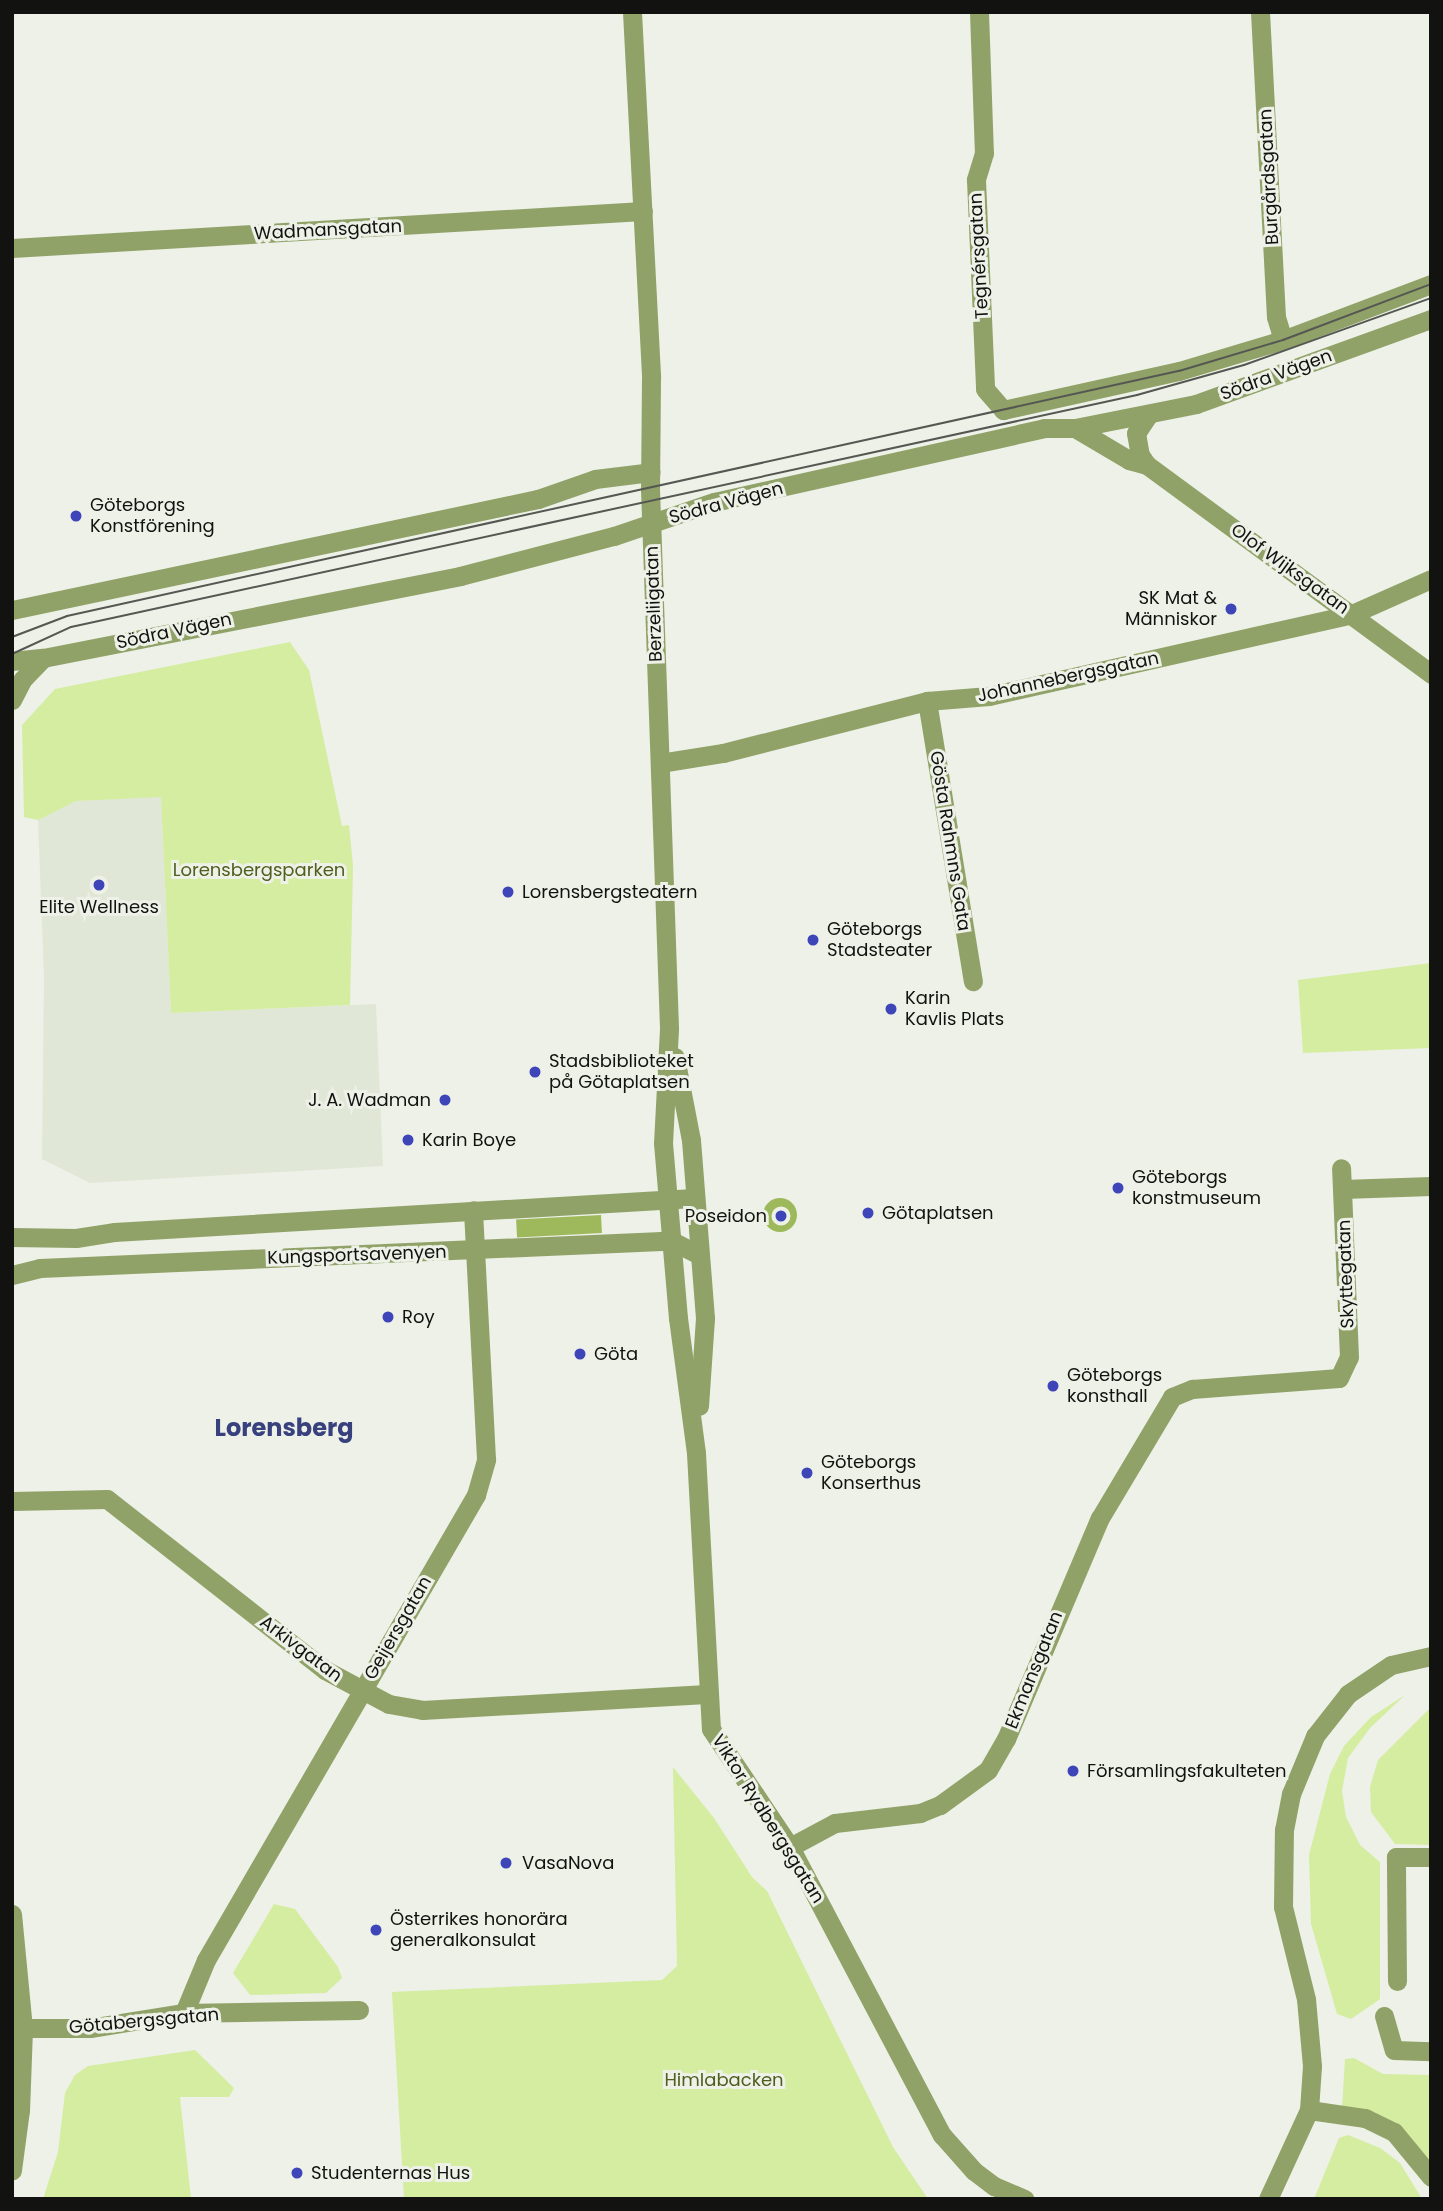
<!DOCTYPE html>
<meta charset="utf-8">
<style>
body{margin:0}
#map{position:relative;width:1443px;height:2211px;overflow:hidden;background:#edf1e7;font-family:Poppins,sans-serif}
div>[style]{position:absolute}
.built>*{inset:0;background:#e1e7d6}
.green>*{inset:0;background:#d5eda0}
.water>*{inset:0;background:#9eb95c;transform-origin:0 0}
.round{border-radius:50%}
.minor>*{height:19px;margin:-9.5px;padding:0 9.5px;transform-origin:9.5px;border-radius:9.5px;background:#90a268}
.tertiary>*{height:19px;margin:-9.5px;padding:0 9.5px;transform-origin:9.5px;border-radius:9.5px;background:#90a268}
.tram>*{height:2px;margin:-1px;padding:0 1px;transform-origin:1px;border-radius:1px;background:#555752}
.dots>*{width:19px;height:19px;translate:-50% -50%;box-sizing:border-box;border:4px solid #edf1e7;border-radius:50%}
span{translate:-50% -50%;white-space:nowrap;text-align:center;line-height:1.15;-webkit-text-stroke:6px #edf1e7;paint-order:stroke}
.street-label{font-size:18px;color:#121310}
.poi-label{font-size:18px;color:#121310}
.left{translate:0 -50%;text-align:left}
.right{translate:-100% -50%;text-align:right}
.park-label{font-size:18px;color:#4e5f1e}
.district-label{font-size:24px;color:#38417d;font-weight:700}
.frame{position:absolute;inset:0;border:14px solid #121310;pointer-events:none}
</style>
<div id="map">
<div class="built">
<i style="clip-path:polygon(161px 796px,171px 1013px,376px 1004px,383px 1166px,90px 1183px,42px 1159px,44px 978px,38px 820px,76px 801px)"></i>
</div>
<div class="green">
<i style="clip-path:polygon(290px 642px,309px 670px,342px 826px,349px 825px,353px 866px,350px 1005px,171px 1013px,161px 797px,76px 801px,38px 820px,24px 817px,22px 725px,55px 689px)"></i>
<i style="clip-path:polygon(1431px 963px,1431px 1048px,1303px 1053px,1298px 980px)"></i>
<i style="clip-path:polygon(1405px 1695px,1370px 1728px,1348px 1758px,1342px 1791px,1346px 1817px,1360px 1845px,1380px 1862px,1380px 1999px,1351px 2019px,1337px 2014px,1311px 1924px,1309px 1855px,1330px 1774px,1344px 1746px,1371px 1717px)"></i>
<i style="clip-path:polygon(1431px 1707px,1431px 1845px,1395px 1844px,1371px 1812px,1370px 1787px,1378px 1760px)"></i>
<i style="clip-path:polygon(673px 1767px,714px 1818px,752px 1877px,767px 1891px,893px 2147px,928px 2199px,404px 2199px,392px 1992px,662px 1980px,677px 1966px)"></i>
<i style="clip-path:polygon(274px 1904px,295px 1909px,338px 1967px,342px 1978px,326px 1993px,250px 1995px,233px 1973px)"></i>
<i style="clip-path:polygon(195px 2050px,234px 2088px,229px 2097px,180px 2097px,191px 2199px,43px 2199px,58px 2152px,65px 2093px,75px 2075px,88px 2066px)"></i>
<i style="clip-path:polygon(1354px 2058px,1383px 2074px,1431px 2075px,1431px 2166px,1342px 2108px,1345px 2059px)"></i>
<i style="clip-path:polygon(1348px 2135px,1380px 2148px,1400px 2163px,1422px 2199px,1314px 2199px,1339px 2138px)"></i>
</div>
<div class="water">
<i class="round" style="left:763px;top:1198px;width:34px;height:34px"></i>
<i style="left:601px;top:1215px;width:18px;height:85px;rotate:87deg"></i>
</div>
<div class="minor">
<i style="left:979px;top:12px;width:141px;rotate:88deg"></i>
<i style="left:984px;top:153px;width:28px;rotate:107deg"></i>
<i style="left:976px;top:180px;width:209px;rotate:87.5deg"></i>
<i style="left:985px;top:389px;width:28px;rotate:49deg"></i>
<i style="left:1260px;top:12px;width:305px;rotate:87deg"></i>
<i style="left:1276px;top:317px;width:24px;rotate:73deg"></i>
<i style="left:12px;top:248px;width:632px;rotate:-3.36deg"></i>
<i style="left:1149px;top:414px;width:23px;rotate:124deg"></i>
<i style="left:1136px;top:433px;width:22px;rotate:80deg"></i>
<i style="left:1140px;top:455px;width:12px;rotate:55deg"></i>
<i style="left:1147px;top:465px;width:353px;rotate:36.3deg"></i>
<i style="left:1075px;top:428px;width:63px;rotate:30.7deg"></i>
<i style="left:1129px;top:460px;width:19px;rotate:16deg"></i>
<i style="left:927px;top:701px;width:284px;rotate:80.7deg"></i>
<i style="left:660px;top:763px;width:64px;rotate:-9deg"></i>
<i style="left:723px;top:753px;width:211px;rotate:-14.3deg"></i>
<i style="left:927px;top:701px;width:62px;rotate:-4.6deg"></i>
<i style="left:989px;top:696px;width:372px;rotate:-12.7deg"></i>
<i style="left:1352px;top:614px;width:86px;rotate:-23.9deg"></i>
<i style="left:1343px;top:1189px;width:88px;rotate:-2deg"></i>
<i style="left:12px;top:1237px;width:64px;rotate:0.9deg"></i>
<i style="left:76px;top:1238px;width:38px;rotate:-9deg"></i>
<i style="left:114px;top:1232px;width:581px;rotate:-3.35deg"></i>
<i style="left:12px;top:1275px;width:29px;rotate:-14deg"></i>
<i style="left:40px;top:1268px;width:622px;rotate:-2.49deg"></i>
<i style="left:661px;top:1241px;width:11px"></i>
<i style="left:672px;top:1241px;width:30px;rotate:27deg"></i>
<i style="left:12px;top:1501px;width:95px;rotate:-1.2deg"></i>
<i style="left:107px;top:1499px;width:277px;rotate:38.1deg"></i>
<i style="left:325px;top:1670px;width:72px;rotate:28deg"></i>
<i style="left:389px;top:1704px;width:34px;rotate:10deg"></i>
<i style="left:422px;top:1710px;width:285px;rotate:-3.2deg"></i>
<i style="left:790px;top:1847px;width:51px;rotate:-28.1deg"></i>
<i style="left:835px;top:1823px;width:86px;rotate:-6.7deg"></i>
<i style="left:920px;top:1813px;width:22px;rotate:-22deg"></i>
<i style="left:940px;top:1805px;width:59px;rotate:-36.1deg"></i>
<i style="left:988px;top:1770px;width:36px;rotate:-60deg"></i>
<i style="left:1006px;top:1739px;width:240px;rotate:-67deg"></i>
<i style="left:1100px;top:1518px;width:141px;rotate:-59.2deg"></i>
<i style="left:1172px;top:1397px;width:22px;rotate:-22deg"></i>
<i style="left:1192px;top:1389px;width:147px;rotate:-4.3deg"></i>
<i style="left:1339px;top:1378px;width:23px;rotate:-65deg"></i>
<i style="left:1349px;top:1357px;width:189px;rotate:-92.4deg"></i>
<i style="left:1397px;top:1981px;width:124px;rotate:-90.5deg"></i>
<i style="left:1396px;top:1857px;width:35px"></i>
<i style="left:184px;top:2013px;width:57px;rotate:-67.5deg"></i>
<i style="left:206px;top:1960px;width:538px;rotate:-59.86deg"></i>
<i style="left:476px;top:1495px;width:37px;rotate:-74deg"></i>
<i style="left:486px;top:1459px;width:249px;rotate:-93deg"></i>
<i style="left:1384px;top:2016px;width:35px;rotate:74deg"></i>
<i style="left:1394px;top:2050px;width:37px;rotate:2deg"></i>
<i style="left:12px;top:2028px;width:78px"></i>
<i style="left:90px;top:2028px;width:95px;rotate:-9.1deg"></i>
<i style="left:184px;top:2013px;width:175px;rotate:-1deg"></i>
<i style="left:1309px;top:2110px;width:57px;rotate:8.1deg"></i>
<i style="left:1365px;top:2118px;width:32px;rotate:26deg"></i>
<i style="left:1394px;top:2132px;width:58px;rotate:50.6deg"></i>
<i style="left:1268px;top:2199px;width:98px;rotate:-65.3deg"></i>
<i style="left:1309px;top:2110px;width:44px;rotate:-86.1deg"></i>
<i style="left:1312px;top:2066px;width:67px;rotate:-95.1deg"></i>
<i style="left:1306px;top:1999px;width:95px;rotate:-104deg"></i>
<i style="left:1283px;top:1907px;width:77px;rotate:-89.3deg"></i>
<i style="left:1284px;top:1830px;width:37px;rotate:-79deg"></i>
<i style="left:1291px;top:1794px;width:63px;rotate:-67.5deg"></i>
<i style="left:1315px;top:1736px;width:53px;rotate:-51.8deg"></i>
<i style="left:1348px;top:1694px;width:52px;rotate:-34deg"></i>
<i style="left:1391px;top:1665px;width:41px;rotate:-12.7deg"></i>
</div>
<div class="tertiary">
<i style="left:632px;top:12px;width:366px;rotate:87deg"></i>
<i style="left:651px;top:378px;width:111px;rotate:90.5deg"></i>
<i style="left:650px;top:489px;width:540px;rotate:87.98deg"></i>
<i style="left:669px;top:1029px;width:114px;rotate:93deg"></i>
<i style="left:663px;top:1143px;width:176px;rotate:85.1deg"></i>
<i style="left:678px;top:1318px;width:136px;rotate:82.4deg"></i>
<i style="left:696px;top:1453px;width:276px;rotate:86.9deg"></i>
<i style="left:711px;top:1729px;width:142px;rotate:56.2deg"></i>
<i style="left:790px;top:1847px;width:326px;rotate:62.2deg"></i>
<i style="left:942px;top:2135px;width:48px;rotate:48.4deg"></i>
<i style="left:974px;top:2171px;width:25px;rotate:37deg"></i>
<i style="left:994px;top:2186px;width:33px;rotate:23deg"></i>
<i style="left:1003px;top:410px;width:180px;rotate:-12.5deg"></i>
<i style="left:1179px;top:371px;width:109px;rotate:-16.6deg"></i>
<i style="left:1283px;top:340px;width:158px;rotate:-20.7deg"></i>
<i style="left:12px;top:610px;width:538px;rotate:-11.92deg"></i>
<i style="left:538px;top:499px;width:60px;rotate:-19.3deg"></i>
<i style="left:595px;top:479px;width:56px;rotate:-7.1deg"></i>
<i style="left:12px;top:661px;width:31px;rotate:-6deg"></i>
<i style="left:43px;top:658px;width:425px;rotate:-11.1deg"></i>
<i style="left:460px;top:576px;width:159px;rotate:-14.6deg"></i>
<i style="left:614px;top:536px;width:106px;rotate:-18.8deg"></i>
<i style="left:714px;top:502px;width:338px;rotate:-12.6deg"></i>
<i style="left:1044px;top:428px;width:31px"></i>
<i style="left:1075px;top:428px;width:123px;rotate:-11.2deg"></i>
<i style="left:1196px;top:404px;width:250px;rotate:-19.9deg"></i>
<i style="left:12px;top:700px;width:22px;rotate:-63deg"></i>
<i style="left:22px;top:680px;width:30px;rotate:-46deg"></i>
<i style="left:675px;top:1057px;width:85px;rotate:79.1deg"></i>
<i style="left:691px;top:1140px;width:179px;rotate:85.5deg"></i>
<i style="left:705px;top:1318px;width:88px;rotate:93.9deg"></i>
<i style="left:12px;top:1914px;width:116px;rotate:84.5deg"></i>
<i style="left:23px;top:2029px;width:81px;rotate:92.1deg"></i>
<i style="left:20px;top:2110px;width:61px;rotate:97.6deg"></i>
</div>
<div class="tram">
<i style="left:12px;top:637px;width:59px;rotate:-20.9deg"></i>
<i style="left:67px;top:616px;width:1139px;rotate:-12.43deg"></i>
<i style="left:1179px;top:371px;width:109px;rotate:-16.6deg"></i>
<i style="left:1283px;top:340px;width:158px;rotate:-20.7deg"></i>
<i style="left:12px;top:654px;width:65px;rotate:-24.6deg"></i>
<i style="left:71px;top:627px;width:1091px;rotate:-12.28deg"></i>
<i style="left:1137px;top:395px;width:111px;rotate:-15.7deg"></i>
<i style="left:1244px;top:365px;width:199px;rotate:-19.7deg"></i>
</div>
<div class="dots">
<i style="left:76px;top:516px;background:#3e45b9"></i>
<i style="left:1231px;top:609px;background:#3e45b9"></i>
<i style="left:99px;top:885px;background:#3e45b9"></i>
<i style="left:508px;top:892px;background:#3e45b9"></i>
<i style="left:813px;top:940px;background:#3e45b9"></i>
<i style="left:891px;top:1009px;background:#3e45b9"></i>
<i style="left:535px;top:1072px;background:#3e45b9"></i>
<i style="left:445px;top:1100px;background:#3e45b9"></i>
<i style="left:408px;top:1140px;background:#3e45b9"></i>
<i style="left:1118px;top:1188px;background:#3e45b9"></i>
<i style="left:868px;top:1213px;background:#3e45b9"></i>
<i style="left:781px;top:1216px;background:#3e45b9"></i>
<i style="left:388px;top:1317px;background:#3e45b9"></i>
<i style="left:580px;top:1354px;background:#3e45b9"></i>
<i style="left:1053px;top:1386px;background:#3e45b9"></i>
<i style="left:807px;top:1473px;background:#3e45b9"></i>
<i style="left:1073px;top:1771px;background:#3e45b9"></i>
<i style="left:506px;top:1863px;background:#3e45b9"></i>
<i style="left:376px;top:1930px;background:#3e45b9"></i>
<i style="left:297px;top:2173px;background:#3e45b9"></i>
</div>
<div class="street-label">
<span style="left:1269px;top:177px;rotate:-93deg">Burgårdsgatan</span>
<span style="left:328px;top:230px;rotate:-3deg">Wadmansgatan</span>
<span style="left:979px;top:256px;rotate:-93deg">Tegnérsgatan</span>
<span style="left:1276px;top:375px;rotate:-20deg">Södra Vägen</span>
<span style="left:726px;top:503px;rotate:-15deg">Södra Vägen</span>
<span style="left:1290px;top:569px;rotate:36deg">Olof Wijksgatan</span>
<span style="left:654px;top:604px;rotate:-92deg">Berzeliigatan</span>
<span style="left:174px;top:631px;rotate:-12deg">Södra Vägen</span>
<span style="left:1068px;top:677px;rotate:-12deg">Johannebergsgatan</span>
<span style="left:950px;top:841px;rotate:81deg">Gösta Rahmns Gata</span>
<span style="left:357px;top:1255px;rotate:-2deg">Kungsportsavenyen</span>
<span style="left:1346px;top:1274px;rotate:-92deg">Skyttegatan</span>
<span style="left:398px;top:1628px;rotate:-60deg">Geijersgatan</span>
<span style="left:301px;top:1649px;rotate:37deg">Arkivgatan</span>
<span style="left:1034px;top:1670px;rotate:-68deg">Ekmansgatan</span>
<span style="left:768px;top:1819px;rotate:58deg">Viktor Rydbergsgatan</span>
<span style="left:144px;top:2021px;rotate:-5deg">Götabergsgatan</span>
</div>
<div class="poi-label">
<span class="left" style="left:90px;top:516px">Göteborgs<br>Konstförening</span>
<span class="right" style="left:1217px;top:609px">SK Mat &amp;<br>Människor</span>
<span class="left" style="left:522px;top:892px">Lorensbergsteatern</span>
<span style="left:99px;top:907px">Elite Wellness</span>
<span class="left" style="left:827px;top:940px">Göteborgs<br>Stadsteater</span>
<span class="left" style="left:905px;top:1009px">Karin<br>Kavlis Plats</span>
<span class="left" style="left:549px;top:1072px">Stadsbiblioteket<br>på Götaplatsen</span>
<span class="right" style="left:431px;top:1100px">J. A. Wadman</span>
<span class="left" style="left:422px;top:1140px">Karin Boye</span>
<span class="left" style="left:1132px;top:1188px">Göteborgs<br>konstmuseum</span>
<span class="left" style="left:882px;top:1213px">Götaplatsen</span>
<span class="right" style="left:767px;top:1216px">Poseidon</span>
<span class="left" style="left:402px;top:1317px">Roy</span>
<span class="left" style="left:594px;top:1354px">Göta</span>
<span class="left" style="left:1067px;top:1386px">Göteborgs<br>konsthall</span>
<span class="left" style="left:821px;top:1473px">Göteborgs<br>Konserthus</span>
<span class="left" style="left:1087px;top:1771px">Församlingsfakulteten</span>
<span class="left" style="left:522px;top:1863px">VasaNova</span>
<span class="left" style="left:390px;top:1930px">Österrikes honorära<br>generalkonsulat</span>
<span class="left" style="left:311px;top:2173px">Studenternas Hus</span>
</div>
<div class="park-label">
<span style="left:259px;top:870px">Lorensbergsparken</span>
<span style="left:724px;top:2080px">Himlabacken</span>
</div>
<div class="district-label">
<span style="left:284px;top:1428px">Lorensberg</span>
</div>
<div class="frame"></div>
</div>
